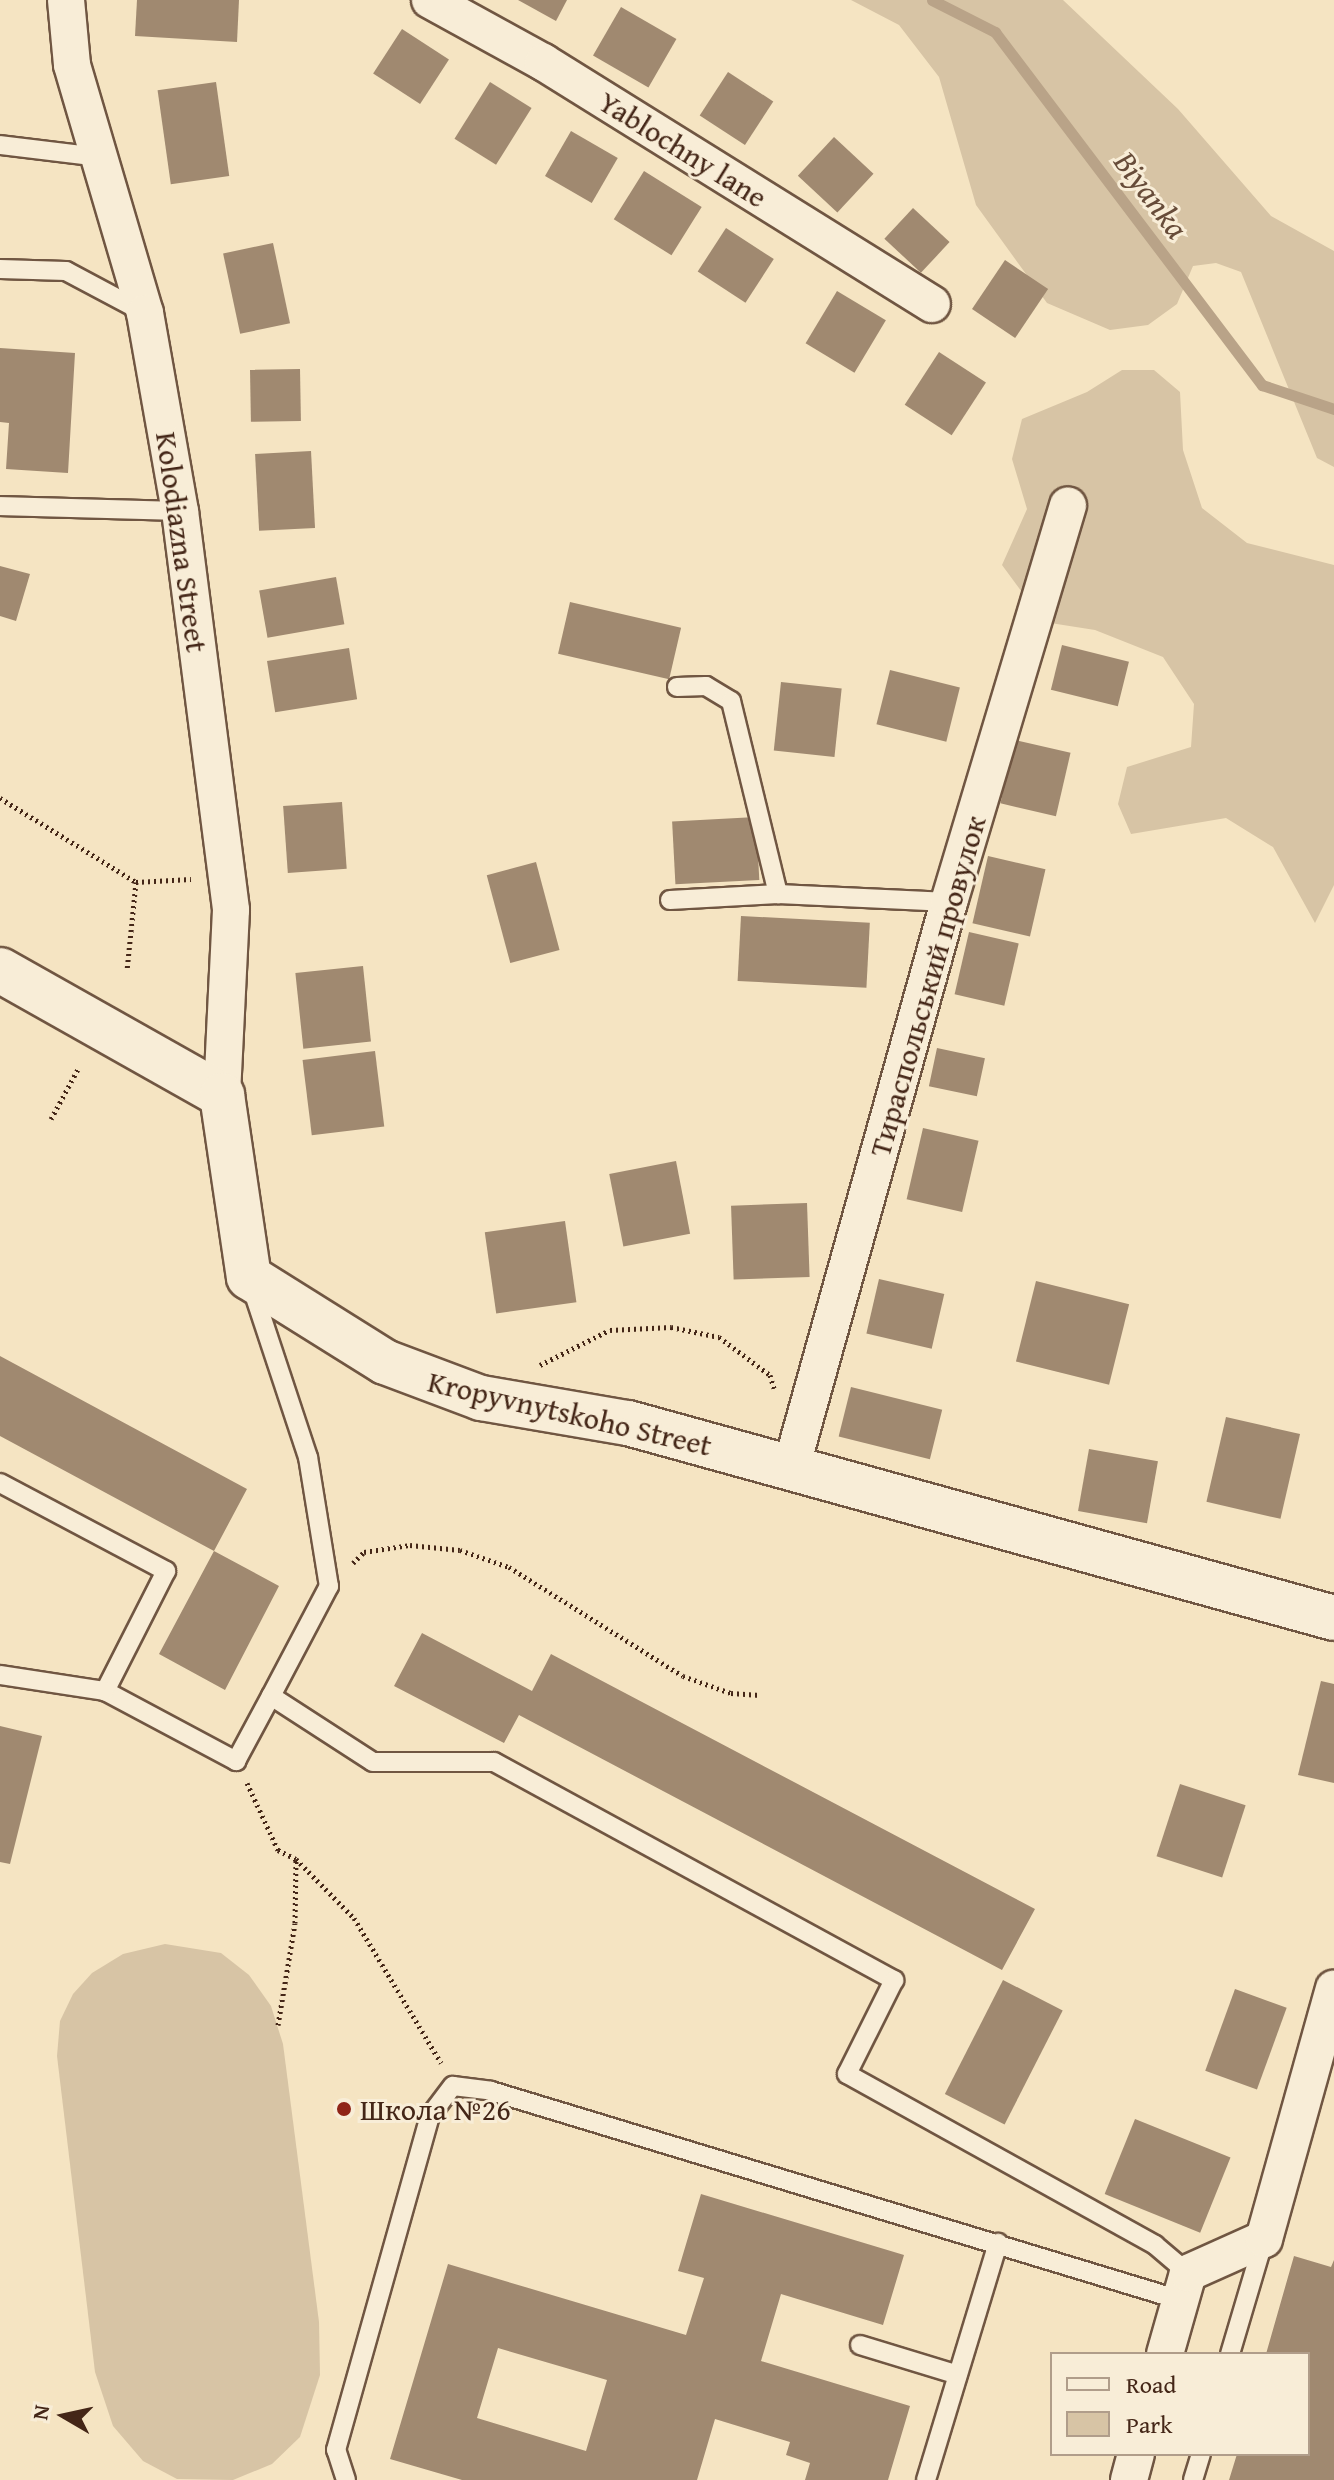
<!DOCTYPE html>
<meta charset="utf-8">
<style>
body{margin:0}
#map{position:relative;width:1334px;height:2480px;overflow:hidden;background:#f5e4c2;font-family:"Gentium Book Plus",serif}
div>[style]{position:absolute}
.green>*{inset:0;background:#d7c4a5}
.stream>*{height:11px;margin:-5.5px;padding:0 5.5px;transform-origin:5.5px;border-radius:5.5px;background:#b9a388}
.building>*{inset:0;background:#a08970;transform-origin:0 0}
.path>*{height:5px;margin-top:-2.5px;transform-origin:0;background:repeating-linear-gradient(90deg,#442617 0 2px,transparent 0 6px)}
.roads{filter:drop-shadow(2px 0 #705642) drop-shadow(-2px 0 #705642) drop-shadow(0 2px #705642) drop-shadow(0 -2px #705642)}
.service>*{height:18px;margin:-9px;padding:0 9px;transform-origin:9px;border-radius:9px;background:#f8edd7}
.minor>*{height:36px;margin:-18px;padding:0 18px;transform-origin:18px;border-radius:18px;background:#f8edd7}
.secondary>*{height:44px;margin:-22px;padding:0 22px;transform-origin:22px;border-radius:22px;background:#f8edd7}
.dots>*{width:22px;height:22px;translate:-50% -50%;box-sizing:border-box;border:4px solid #f8edd7;border-radius:50%}
span{translate:-50% -50%;white-space:nowrap;text-align:center;line-height:1.15;-webkit-text-stroke:6px #f8edd7;paint-order:stroke}
.street-label{font-size:30px;color:#442617}
.poi-label{font-size:30px;color:#442617}
.left{translate:0 -50%;text-align:left}
.water-label{font-size:32px;color:#674c39;font-style:italic}
.legend{position:absolute;left:1050px;top:2352px;width:260px;height:104px;box-sizing:border-box;background:#f8edd7;border:2px solid #b09d8a;margin:0;padding:10px 14px;list-style:none;font-size:24px;color:#442617}
.legend li{display:flex;align-items:center;gap:16px;height:40px}
.legend b{width:40px;border:2px solid #b09d8a}
.north{position:absolute;left:24px;top:2376px;width:80px;height:80px;-webkit-text-stroke:6px #f8edd7;paint-order:stroke;rotate:279deg;font-size:22px;font-weight:700;line-height:32px;text-align:center;color:#442617}
.north::after{content:'';display:block;margin:auto;width:28px;height:36px;background:#442617;clip-path:polygon(50% 0,100% 100%,50% 72%,0 100%)}
</style>
<div id="map">
<div class="green">
<i style="clip-path:polygon(851px 0,1063px 0,1178px 109px,1271px 216px,1334px 251px,1334px 467px,1317px 458px,1241px 272px,1216px 263px,1193px 266px,1177px 304px,1148px 325px,1110px 330px,1047px 303px,976px 205px,939px 77px,899px 25px)"></i>
<i style="clip-path:polygon(1122px 370px,1154px 370px,1180px 392px,1183px 450px,1202px 508px,1247px 543px,1334px 565px,1334px 885px,1315px 923px,1273px 847px,1226px 818px,1131px 834px,1118px 804px,1127px 767px,1191px 747px,1194px 704px,1163px 657px,1095px 630px,1044px 622px,1002px 565px,1027px 509px,1012px 459px,1022px 419px,1087px 392px)"></i>
<i style="clip-path:polygon(165px 1944px,221px 1953px,249px 1975px,271px 2006px,283px 2044px,319px 2322px,320px 2375px,300px 2437px,272px 2464px,233px 2480px,177px 2479px,143px 2461px,113px 2426px,95px 2372px,57px 2056px,60px 2021px,73px 1994px,92px 1973px,123px 1954px)"></i>
</div>
<div class="stream">
<i style="left:932px;top:0;width:71px;rotate:26.9deg"></i>
<i style="left:995px;top:32px;width:443px;rotate:52.9deg"></i>
<i style="left:1262px;top:385px;width:76px;rotate:18.4deg"></i>
</div>
<div class="building">
<i style="clip-path:polygon(137px 0,239px 0,237px 42px,135px 36px)"></i>
<i style="clip-path:polygon(518px 0,567px 0,556px 21px)"></i>
<i style="left:621px;top:7px;width:64px;height:56px;rotate:30deg"></i>
<i style="left:402px;top:29px;width:56px;height:53px;rotate:33deg"></i>
<i style="left:728px;top:72px;width:54px;height:52px;rotate:33deg"></i>
<i style="left:216px;top:82px;width:95px;height:59px;rotate:82deg"></i>
<i style="left:490px;top:82px;width:49px;height:67px;rotate:32deg"></i>
<i style="left:571px;top:131px;width:54px;height:52px;rotate:30deg"></i>
<i style="left:834px;top:137px;width:54px;height:53px;rotate:43deg"></i>
<i style="left:644px;top:171px;width:68px;height:57px;rotate:32deg"></i>
<i style="left:913px;top:208px;width:50px;height:42px;rotate:43deg"></i>
<i style="left:726px;top:228px;width:57px;height:52px;rotate:33deg"></i>
<i style="left:273px;top:243px;width:82px;height:51px;rotate:78deg"></i>
<i style="left:1005px;top:260px;width:52px;height:59px;rotate:34deg"></i>
<i style="left:837px;top:291px;width:57px;height:61px;rotate:31deg"></i>
<i style="clip-path:polygon(0 348px,75px 353px,68px 473px,6px 469px,9px 423px,0 422px)"></i>
<i style="left:939px;top:352px;width:56px;height:63px;rotate:33deg"></i>
<i style="left:300px;top:369px;width:52px;height:50px;rotate:89deg"></i>
<i style="left:311px;top:451px;width:77px;height:56px;rotate:87deg"></i>
<i style="clip-path:polygon(0 566px,30px 574px,16px 621px,0 616px)"></i>
<i style="left:336px;top:577px;width:48px;height:78px;rotate:80deg"></i>
<i style="left:570px;top:602px;width:114px;height:53px;rotate:13deg"></i>
<i style="left:1062px;top:645px;width:69px;height:46px;rotate:14deg"></i>
<i style="left:349px;top:648px;width:52px;height:83px;rotate:81deg"></i>
<i style="left:890px;top:670px;width:72px;height:56px;rotate:14deg"></i>
<i style="left:781px;top:682px;width:61px;height:69px;rotate:6deg"></i>
<i style="left:1015px;top:740px;width:57px;height:65px;rotate:13deg"></i>
<i style="left:342px;top:802px;width:67px;height:59px;rotate:86deg"></i>
<i style="left:756px;top:817px;width:63px;height:84px;rotate:87deg"></i>
<i style="left:988px;top:856px;width:59px;height:69px;rotate:13deg"></i>
<i style="left:536px;top:862px;width:91px;height:51px;rotate:75deg"></i>
<i style="left:741px;top:916px;width:129px;height:65px;rotate:3deg"></i>
<i style="left:969px;top:932px;width:51px;height:64px;rotate:13deg"></i>
<i style="left:363px;top:966px;width:76px;height:68px;rotate:84deg"></i>
<i style="left:937px;top:1048px;width:49px;height:39px;rotate:12deg"></i>
<i style="left:375px;top:1051px;width:76px;height:73px;rotate:83deg"></i>
<i style="left:923px;top:1128px;width:57px;height:73px;rotate:13deg"></i>
<i style="left:676px;top:1161px;width:74px;height:68px;rotate:79deg"></i>
<i style="left:807px;top:1203px;width:74px;height:76px;rotate:88deg"></i>
<i style="left:565px;top:1221px;width:82px;height:81px;rotate:82deg"></i>
<i style="left:879px;top:1279px;width:67px;height:56px;rotate:13deg"></i>
<i style="left:1036px;top:1281px;width:96px;height:83px;rotate:14deg"></i>
<i style="clip-path:polygon(0 1356px,247px 1489px,214px 1551px,279px 1586px,225px 1690px,159px 1654px,214px 1551px,0 1436px)"></i>
<i style="left:851px;top:1387px;width:94px;height:51px;rotate:14deg"></i>
<i style="left:1226px;top:1417px;width:76px;height:87px;rotate:13deg"></i>
<i style="left:1089px;top:1449px;width:70px;height:63px;rotate:10deg"></i>
<i style="clip-path:polygon(422px 1633px,532px 1691px,551px 1654px,1035px 1909px,1002px 1970px,519px 1715px,504px 1743px,394px 1686px)"></i>
<i style="clip-path:polygon(1321px 1681px,1334px 1684px,1334px 1783px,1298px 1775px)"></i>
<i style="clip-path:polygon(0 1726px,42px 1736px,10px 1864px,0 1862px)"></i>
<i style="left:1180px;top:1784px;width:69px;height:76px;rotate:18deg"></i>
<i style="left:1003px;top:1980px;width:67px;height:128px;rotate:27deg"></i>
<i style="left:1235px;top:1989px;width:55px;height:87px;rotate:20deg"></i>
<i style="left:1135px;top:2119px;width:103px;height:81px;rotate:22deg"></i>
<i style="clip-path:polygon(evenodd,701px 2194px,904px 2255px,883px 2325px,781px 2294px,761px 2361px,910px 2406px,888px 2480px,805px 2480px,810px 2463px,786px 2455px,790px 2442px,715px 2419px,697px 2480px,462px 2480px,390px 2459px,448px 2264px,686px 2335px,704px 2278px,678px 2271px,701px 2194px,498px 2348px,607px 2380px,586px 2451px,477px 2418px,498px 2348px)"></i>
<i style="clip-path:polygon(1294px 2256px,1331px 2267px,1334px 2260px,1334px 2480px,1229px 2480px,1237px 2454px,1308px 2454px,1308px 2354px,1266px 2354px)"></i>
</div>
<div class="path">
<i style="left:0;top:798px;width:160px;rotate:31.7deg"></i>
<i style="left:136px;top:882px;width:88px;rotate:95.8deg"></i>
<i style="left:136px;top:882px;width:55px;rotate:-3.1deg"></i>
<i style="left:51px;top:1119px;width:57px;rotate:-61.6deg"></i>
<i style="left:540px;top:1365px;width:78px;rotate:-26.6deg"></i>
<i style="left:610px;top:1330px;width:61px;rotate:-2.8deg"></i>
<i style="left:671px;top:1327px;width:49px;rotate:11.8deg"></i>
<i style="left:719px;top:1337px;width:64px;rotate:36.7deg"></i>
<i style="left:770px;top:1375px;width:14px;rotate:73deg"></i>
<i style="left:353px;top:1563px;width:16px;rotate:-45deg"></i>
<i style="left:364px;top:1552px;width:47px;rotate:-8.7deg"></i>
<i style="left:410px;top:1545px;width:50px;rotate:5.7deg"></i>
<i style="left:460px;top:1550px;width:52px;rotate:19.1deg"></i>
<i style="left:509px;top:1567px;width:205px;rotate:32.1deg"></i>
<i style="left:683px;top:1676px;width:51px;rotate:19.5deg"></i>
<i style="left:731px;top:1693px;width:29px;rotate:4deg"></i>
<i style="left:247px;top:1783px;width:74px;rotate:65.2deg"></i>
<i style="left:278px;top:1850px;width:20px;rotate:27deg"></i>
<i style="left:296px;top:1859px;width:83px;rotate:45.5deg"></i>
<i style="left:354px;top:1918px;width:169px;rotate:59deg"></i>
<i style="left:278px;top:2025px;width:103px;rotate:-80.5deg"></i>
<i style="left:295px;top:1923px;width:63px;rotate:-89.1deg"></i>
</div>
<div class="roads">
<div class="service">
<i style="left:0;top:145px;width:100px;rotate:6.9deg"></i>
<i style="left:0;top:269px;width:66px;rotate:1.7deg"></i>
<i style="left:66px;top:271px;width:87px;rotate:28deg"></i>
<i style="left:0;top:506px;width:180px;rotate:1.6deg"></i>
<i style="left:677px;top:687px;width:29px;rotate:-2deg"></i>
<i style="left:706px;top:686px;width:29px;rotate:31deg"></i>
<i style="left:731px;top:701px;width:199px;rotate:76.3deg"></i>
<i style="left:670px;top:900px;width:108px;rotate:-3.2deg"></i>
<i style="left:778px;top:894px;width:171px;rotate:2.7deg"></i>
<i style="left:252px;top:1288px;width:178px;rotate:71.7deg"></i>
<i style="left:308px;top:1457px;width:131px;rotate:80.8deg"></i>
<i style="left:329px;top:1586px;width:124px;rotate:117.8deg"></i>
<i style="left:271px;top:1696px;width:121px;rotate:32.9deg"></i>
<i style="left:373px;top:1762px;width:121px"></i>
<i style="left:494px;top:1762px;width:456px;rotate:28.6deg"></i>
<i style="left:894px;top:1980px;width:105px;rotate:116.6deg"></i>
<i style="left:847px;top:2074px;width:352px;rotate:29deg"></i>
<i style="left:1155px;top:2245px;width:43px;rotate:40.3deg"></i>
<i style="left:0;top:1483px;width:188px;rotate:27.9deg"></i>
<i style="left:166px;top:1571px;width:135px;rotate:116.9deg"></i>
<i style="left:105px;top:1691px;width:149px;rotate:28.1deg"></i>
<i style="left:236px;top:1761px;width:74px;rotate:-61.7deg"></i>
<i style="left:0;top:1675px;width:106px;rotate:8.7deg"></i>
<i style="left:860px;top:2345px;width:102px;rotate:17deg"></i>
<i style="left:1230px;top:2354px;width:120px;rotate:-73.5deg"></i>
<i style="left:346px;top:2480px;width:32px;rotate:-108deg"></i>
<i style="left:336px;top:2450px;width:347px;rotate:-74.3deg"></i>
<i style="left:430px;top:2116px;width:38px;rotate:-53deg"></i>
<i style="left:453px;top:2086px;width:38px;rotate:7deg"></i>
<i style="left:491px;top:2091px;width:720px;rotate:16.87deg"></i>
<i style="left:926px;top:2480px;width:248px;rotate:-73.1deg"></i>
<i style="left:1193px;top:2480px;width:27px;rotate:-73deg"></i>
</div>
<div class="minor">
<i style="left:66px;top:0;width:65px;rotate:84.7deg"></i>
<i style="left:72px;top:65px;width:259px;rotate:73.6deg"></i>
<i style="left:145px;top:313px;width:201px;rotate:80deg"></i>
<i style="left:180px;top:511px;width:402px;rotate:82.7deg"></i>
<i style="left:231px;top:910px;width:185px;rotate:92.8deg"></i>
<i style="left:430px;top:0;width:129px;rotate:28.8deg"></i>
<i style="left:543px;top:62px;width:458px;rotate:31.9deg"></i>
<i style="left:791px;top:1468px;width:588px;rotate:-74.4deg"></i>
<i style="left:949px;top:902px;width:414px;rotate:-73.3deg"></i>
<i style="left:1165px;top:2354px;width:84px;rotate:-74.1deg"></i>
<i style="left:1188px;top:2273px;width:83px;rotate:-24.1deg"></i>
<i style="left:1264px;top:2239px;width:260px;rotate:-74.4deg"></i>
<i style="left:1129px;top:2480px;width:27px;rotate:-75deg"></i>
</div>
<div class="secondary">
<i style="left:0;top:970px;width:255px;rotate:29.4deg"></i>
<i style="left:222px;top:1095px;width:184px;rotate:81.6deg"></i>
<i style="left:249px;top:1277px;width:160px;rotate:32deg"></i>
<i style="left:385px;top:1362px;width:103px;rotate:20.6deg"></i>
<i style="left:481px;top:1398px;width:149px;rotate:9.7deg"></i>
<i style="left:628px;top:1423px;width:732px;rotate:15.44deg"></i>
</div>
</div>
<div class="dots">
<i style="left:344px;top:2109px;background:#8f2418"></i>
</div>
<div class="street-label">
<span style="left:683px;top:149px;rotate:32deg">Yablochny lane</span>
<span style="left:182px;top:542px;rotate:82deg">Kolodiazna Street</span>
<span style="left:927px;top:986px;rotate:-74deg">Тираспольський провулок</span>
<span style="left:570px;top:1413px;rotate:13deg">Kropyvnytskoho Street</span>
</div>
<div class="poi-label">
<span class="left" style="left:360px;top:2109px">Школа №26</span>
</div>
<div class="water-label">
<span style="left:1151px;top:195px;rotate:53deg">Biyanka</span>
</div>
<ul class="legend">
<li><b style="height:10px;background:#f8edd7"></b>Road</li>
<li><b style="height:22px;background:#d7c4a5"></b>Park</li>
</ul>
<div class="north">N</div>
</div>
